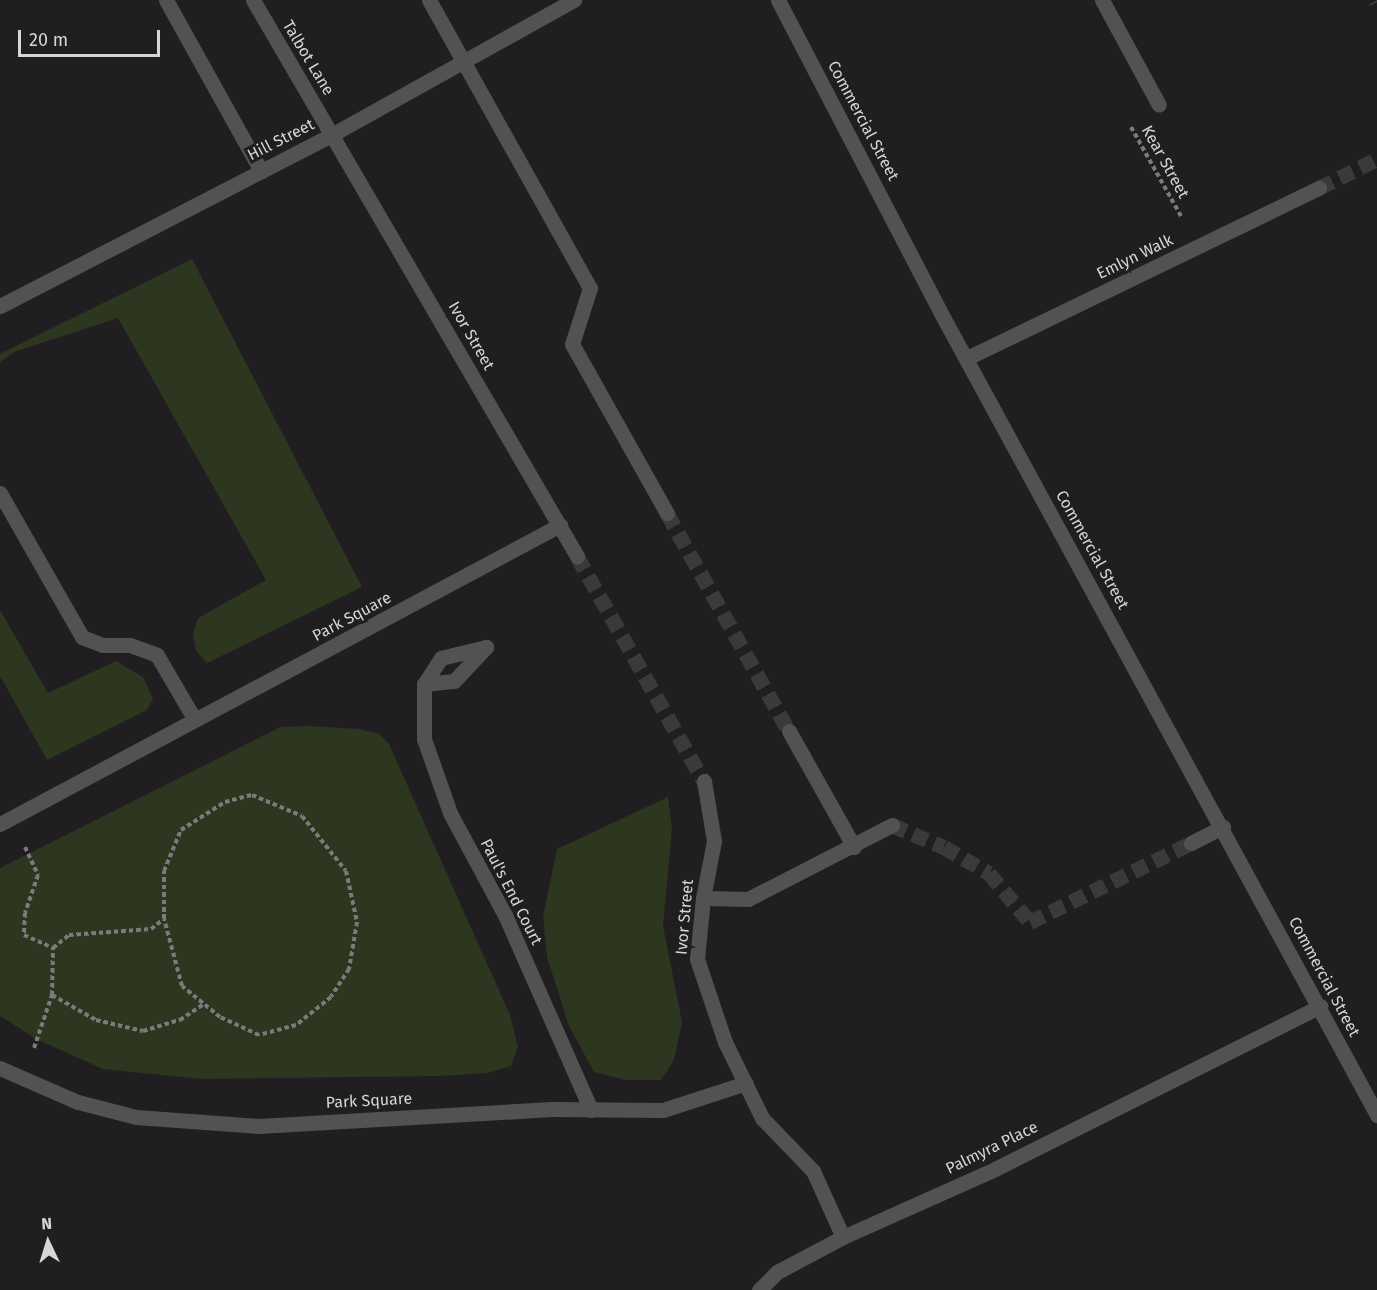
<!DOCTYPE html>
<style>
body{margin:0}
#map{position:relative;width:1377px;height:1290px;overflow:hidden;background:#201e21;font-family:"Fira Sans",sans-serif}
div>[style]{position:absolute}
.green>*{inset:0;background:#2d361f}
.minor-tunnel>*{height:15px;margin-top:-7.5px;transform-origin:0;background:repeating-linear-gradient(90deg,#3b393c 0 15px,transparent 0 23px)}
.path>*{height:4px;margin-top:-2px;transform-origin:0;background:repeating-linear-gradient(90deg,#7c7a7c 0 4.5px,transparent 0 7.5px)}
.minor>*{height:15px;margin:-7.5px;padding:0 7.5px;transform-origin:7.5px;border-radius:7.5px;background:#525351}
span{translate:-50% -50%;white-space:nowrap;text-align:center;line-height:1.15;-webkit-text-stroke:6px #201e21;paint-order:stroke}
.street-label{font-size:16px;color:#d7d5d7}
.north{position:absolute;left:18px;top:1212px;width:60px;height:60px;-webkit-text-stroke:4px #201e21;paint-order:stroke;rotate:356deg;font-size:16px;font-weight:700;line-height:24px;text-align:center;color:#d7d5d7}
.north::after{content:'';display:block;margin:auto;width:21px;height:27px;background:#d7d5d7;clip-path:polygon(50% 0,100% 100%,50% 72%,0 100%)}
.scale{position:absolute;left:18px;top:30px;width:142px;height:27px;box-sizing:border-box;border:3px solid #d7d5d7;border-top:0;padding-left:8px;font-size:18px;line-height:21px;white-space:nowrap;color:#d7d5d7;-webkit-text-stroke:4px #201e21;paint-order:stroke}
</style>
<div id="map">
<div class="green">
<i style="clip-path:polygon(192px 259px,362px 587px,207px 663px,196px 651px,193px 634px,198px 618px,266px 580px,118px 318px,14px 352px,0 362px,0 354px)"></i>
<i style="clip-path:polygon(0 610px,48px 693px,116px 661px,143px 677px,153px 699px,147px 710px,47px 760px,0 676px)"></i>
<i style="clip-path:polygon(308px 726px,359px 729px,379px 734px,389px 744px,510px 1015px,518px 1047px,511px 1066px,488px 1073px,440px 1076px,201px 1079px,103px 1069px,38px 1040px,0 1016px,0 868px,281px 727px)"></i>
<i style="clip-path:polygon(668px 797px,672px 829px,663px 926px,682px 1022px,674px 1060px,661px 1080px,625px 1080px,594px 1072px,569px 1026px,547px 957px,543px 916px,557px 849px)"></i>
</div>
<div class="minor-tunnel">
<i style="left:1376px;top:0;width:2px;rotate:63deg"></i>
<i style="left:1319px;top:188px;width:65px;rotate:-26.6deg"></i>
<i style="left:667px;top:513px;width:250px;rotate:60.8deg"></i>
<i style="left:577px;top:556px;width:258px;rotate:60.6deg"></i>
<i style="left:892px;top:825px;width:56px;rotate:22.9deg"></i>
<i style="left:944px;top:847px;width:52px;rotate:30deg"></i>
<i style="left:989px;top:873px;width:64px;rotate:50.1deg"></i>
<i style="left:1030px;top:922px;width:179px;rotate:-26.1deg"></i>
</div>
<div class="path">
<i style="left:1131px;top:127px;width:104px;rotate:60.7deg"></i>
<i style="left:25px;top:847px;width:31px;rotate:65deg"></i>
<i style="left:38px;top:875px;width:40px;rotate:108.9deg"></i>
<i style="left:25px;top:913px;width:22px;rotate:93deg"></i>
<i style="left:24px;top:935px;width:32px;rotate:24deg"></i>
<i style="left:52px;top:995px;width:51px;rotate:29.6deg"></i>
<i style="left:96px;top:1020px;width:48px;rotate:13.2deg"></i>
<i style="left:143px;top:1031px;width:39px;rotate:-17deg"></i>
<i style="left:180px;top:1020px;width:29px;rotate:-34deg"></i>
<i style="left:34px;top:1048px;width:56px;rotate:-71.2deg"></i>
<i style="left:52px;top:995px;width:47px;rotate:-88.8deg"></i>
<i style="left:53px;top:948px;width:21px;rotate:-39deg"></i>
<i style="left:69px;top:935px;width:82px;rotate:-4.2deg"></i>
<i style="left:151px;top:929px;width:16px;rotate:-38deg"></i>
<i style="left:164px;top:919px;width:48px;rotate:-90deg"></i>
<i style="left:164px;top:871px;width:44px;rotate:-67.5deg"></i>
<i style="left:181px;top:830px;width:52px;rotate:-32.5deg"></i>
<i style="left:225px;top:802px;width:28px;rotate:-15deg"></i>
<i style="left:252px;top:795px;width:54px;rotate:22.8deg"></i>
<i style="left:302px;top:816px;width:70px;rotate:51.3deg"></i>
<i style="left:346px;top:871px;width:52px;rotate:77.8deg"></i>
<i style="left:357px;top:922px;width:48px;rotate:99.7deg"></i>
<i style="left:349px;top:969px;width:33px;rotate:123deg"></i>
<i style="left:331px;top:997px;width:45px;rotate:141.3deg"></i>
<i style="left:296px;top:1025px;width:38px;rotate:165deg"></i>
<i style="left:259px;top:1035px;width:43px;rotate:-155.2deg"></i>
<i style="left:220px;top:1017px;width:49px;rotate:-140.8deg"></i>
<i style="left:182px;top:986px;width:69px;rotate:-105deg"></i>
</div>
<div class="minor">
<i style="left:166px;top:0;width:196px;rotate:60.9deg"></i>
<i style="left:253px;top:0;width:644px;rotate:59.77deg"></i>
<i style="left:429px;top:0;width:330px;rotate:60.8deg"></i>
<i style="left:590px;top:288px;width:59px;rotate:107.8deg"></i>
<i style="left:572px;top:344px;width:194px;rotate:60.7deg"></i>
<i style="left:778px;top:0;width:355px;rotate:62.5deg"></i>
<i style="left:942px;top:315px;width:911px;rotate:61.46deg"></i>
<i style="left:1102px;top:0;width:119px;rotate:61.5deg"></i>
<i style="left:0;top:306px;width:375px;rotate:-27.3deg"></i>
<i style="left:333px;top:134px;width:276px;rotate:-29.1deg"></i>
<i style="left:967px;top:358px;width:391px;rotate:-25.8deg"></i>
<i style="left:0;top:493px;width:166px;rotate:60.3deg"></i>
<i style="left:82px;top:637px;width:22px;rotate:21deg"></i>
<i style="left:103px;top:645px;width:27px"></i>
<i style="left:130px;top:645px;width:29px;rotate:20deg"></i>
<i style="left:157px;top:655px;width:75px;rotate:59.7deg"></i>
<i style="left:486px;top:647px;width:46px;rotate:166.3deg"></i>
<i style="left:441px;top:658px;width:31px;rotate:123deg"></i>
<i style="left:424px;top:684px;width:55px;rotate:90deg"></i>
<i style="left:424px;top:739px;width:78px;rotate:70.6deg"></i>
<i style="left:450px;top:813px;width:116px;rotate:61.7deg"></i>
<i style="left:505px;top:915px;width:213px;rotate:66.2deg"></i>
<i style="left:424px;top:684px;width:30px;rotate:-6deg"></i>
<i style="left:454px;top:681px;width:47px;rotate:-46.7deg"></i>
<i style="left:789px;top:731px;width:133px;rotate:60.7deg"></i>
<i style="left:704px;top:781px;width:61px;rotate:80.5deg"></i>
<i style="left:714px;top:841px;width:58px;rotate:100.9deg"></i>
<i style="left:703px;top:898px;width:61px;rotate:95.6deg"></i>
<i style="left:697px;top:959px;width:88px;rotate:71.4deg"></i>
<i style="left:725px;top:1042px;width:85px;rotate:64deg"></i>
<i style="left:762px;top:1118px;width:74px;rotate:46.1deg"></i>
<i style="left:813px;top:1171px;width:72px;rotate:65.6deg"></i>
<i style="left:843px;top:1237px;width:167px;rotate:-24.1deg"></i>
<i style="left:995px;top:1169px;width:364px;rotate:-26.6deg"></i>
<i style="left:0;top:824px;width:635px;rotate:-28.1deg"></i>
<i style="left:1191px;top:843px;width:36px;rotate:-27deg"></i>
<i style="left:703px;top:898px;width:45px;rotate:1.3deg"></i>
<i style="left:748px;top:899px;width:162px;rotate:-27.2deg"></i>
<i style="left:0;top:1068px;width:85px;rotate:23.6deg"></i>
<i style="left:78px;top:1102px;width:60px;rotate:14.5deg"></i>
<i style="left:136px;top:1117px;width:122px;rotate:4.2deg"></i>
<i style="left:258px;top:1126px;width:294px;rotate:-3.3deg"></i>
<i style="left:552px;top:1109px;width:111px;rotate:0.5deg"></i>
<i style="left:663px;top:1110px;width:87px;rotate:-18deg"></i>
<i style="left:759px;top:1290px;width:25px;rotate:-45deg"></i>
<i style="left:777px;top:1272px;width:75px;rotate:-27.9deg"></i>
</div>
<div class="street-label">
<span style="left:308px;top:58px;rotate:59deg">Talbot Lane</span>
<span style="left:863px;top:121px;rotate:62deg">Commercial Street</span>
<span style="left:281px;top:140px;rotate:-27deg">Hill Street</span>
<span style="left:1165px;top:162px;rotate:61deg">Kear Street</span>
<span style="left:1135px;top:257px;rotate:-26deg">Emlyn Walk</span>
<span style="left:471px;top:336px;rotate:60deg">Ivor Street</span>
<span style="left:1092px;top:550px;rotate:61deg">Commercial Street</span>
<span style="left:352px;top:617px;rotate:-28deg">Park Square</span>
<span style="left:511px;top:892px;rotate:63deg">Paul's End Court</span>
<span style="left:685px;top:917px;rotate:-85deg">Ivor Street</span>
<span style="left:1324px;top:977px;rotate:62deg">Commercial Street</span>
<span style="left:369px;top:1101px;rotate:-3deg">Park Square</span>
<span style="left:992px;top:1148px;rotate:-26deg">Palmyra Place</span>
</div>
<div class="north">N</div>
<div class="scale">20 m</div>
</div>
